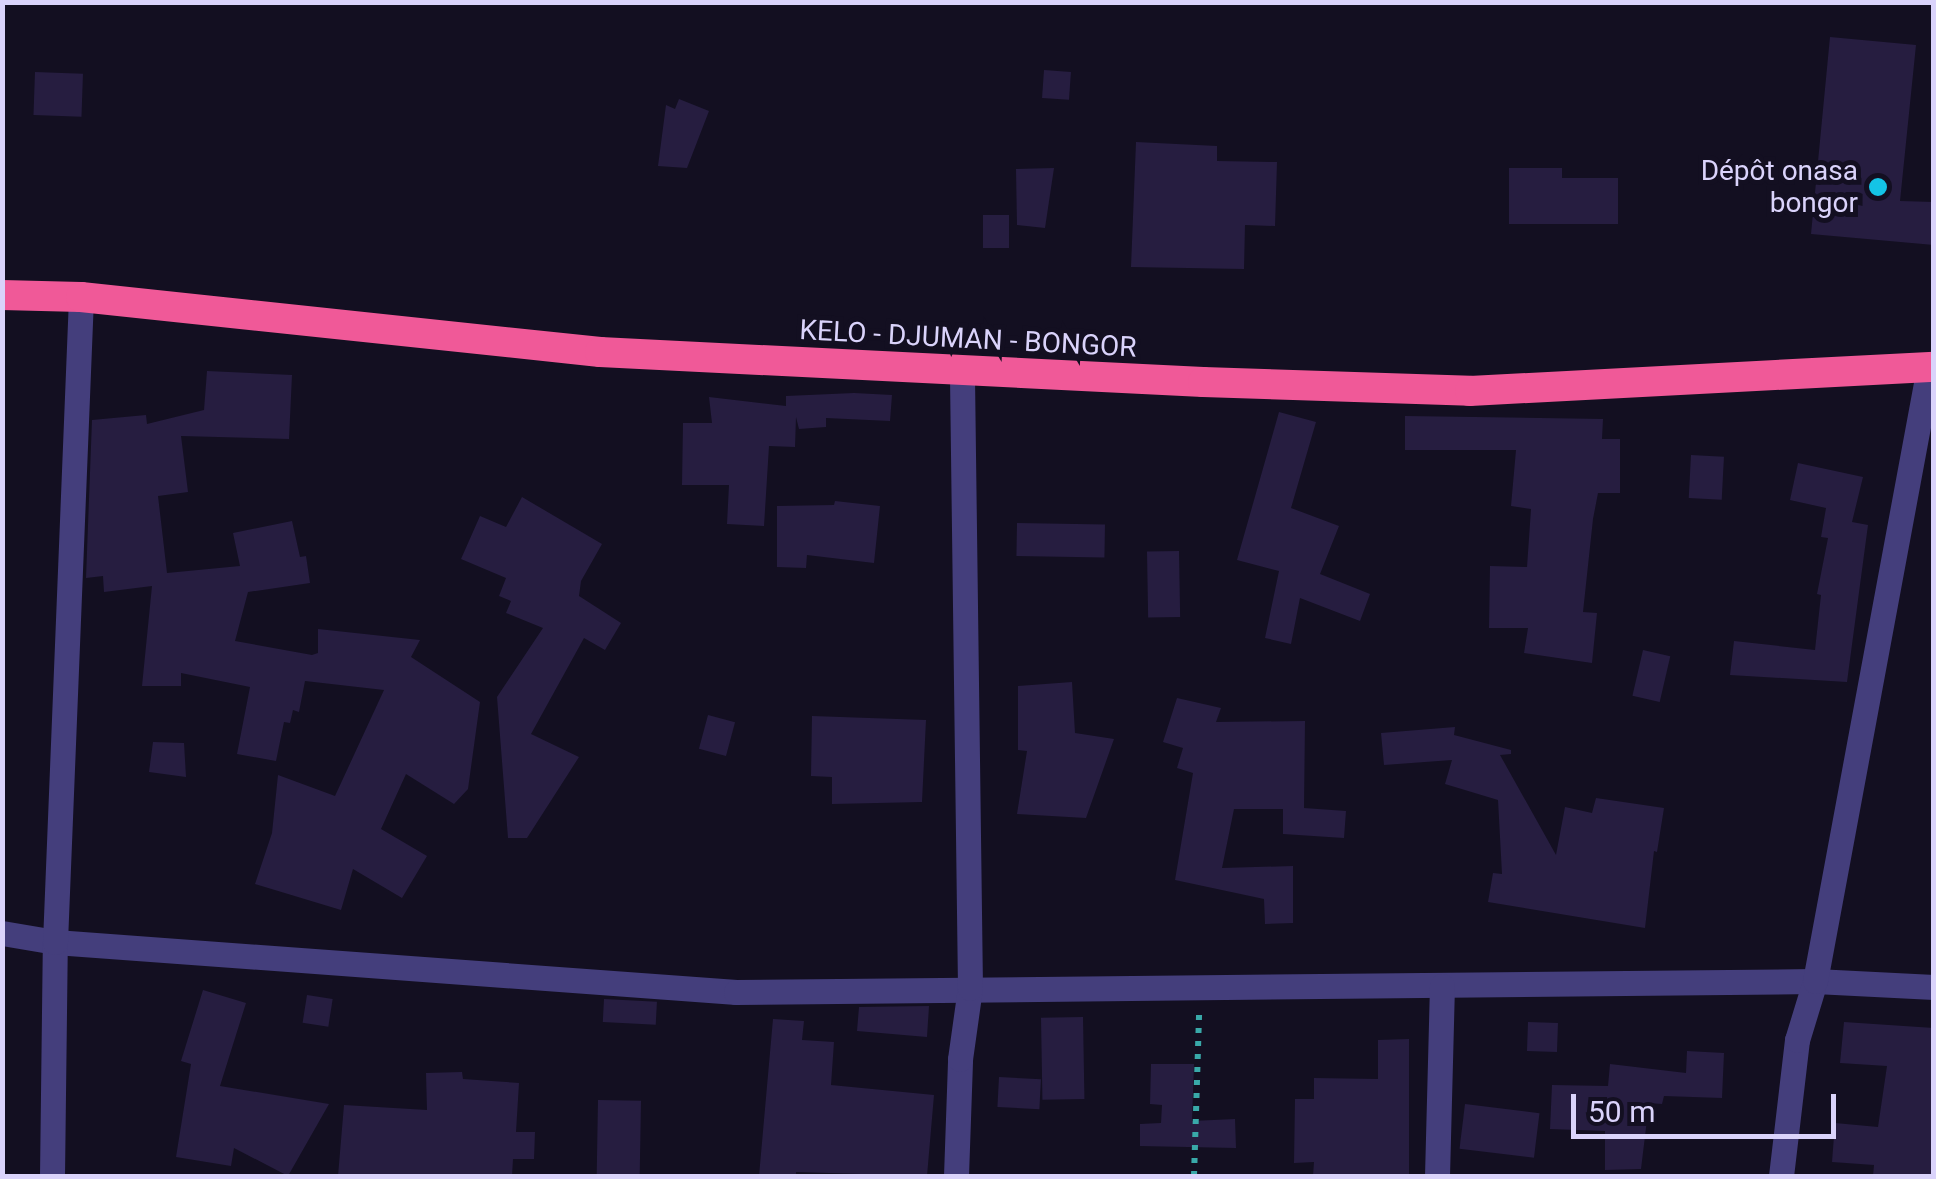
<!DOCTYPE html>
<meta charset="utf-8">
<style>
body{margin:0}
#map{position:relative;width:1936px;height:1179px;overflow:hidden;background:#130f21;font-family:Roboto,sans-serif}
div>[style]{position:absolute}
.building>*{inset:0;background:#261d40;transform-origin:0 0}
.path>*{height:6px;margin-top:-3px;transform-origin:0;background:repeating-linear-gradient(90deg,#39a9a9 0 5px,transparent 0 13px)}
.street>*{height:25px;margin:-12.5px;padding:0 12.5px;transform-origin:12.5px;border-radius:12.5px;background:#443e7c}
.highway>*{height:30px;margin:-15px;padding:0 15px;transform-origin:15px;border-radius:15px;background:#f05998}
.dots>*{width:28px;height:28px;translate:-50% -50%;box-sizing:border-box;border:5px solid #130f21;border-radius:50%}
span{translate:-50% -50%;white-space:nowrap;text-align:center;line-height:1.15;-webkit-text-stroke:10px #130f21;paint-order:stroke}
.poi-label{font-size:28px;color:#dad3fb}
.right{translate:-100% -50%;text-align:right}
.street-label{font-size:28px;color:#dad3fb}
.frame{position:absolute;inset:0;border:5px solid #dad3fb;pointer-events:none}
.scale{position:absolute;left:1571px;top:1094px;width:265px;height:45px;box-sizing:border-box;border:5px solid #dad3fb;border-top:0;padding-left:12px;font-size:30px;line-height:35px;white-space:nowrap;color:#dad3fb;-webkit-text-stroke:8px #130f21;paint-order:stroke}
</style>
<div id="map">
<div class="building">
<i style="clip-path:polygon(1830px 37px,1916px 45px,1900px 201px,1934px 202px,1934px 245px,1811px 234px)"></i>
<i style="left:1044px;top:70px;width:27px;height:28px;rotate:4deg"></i>
<i style="left:35px;top:72px;width:48px;height:43px;rotate:2deg"></i>
<i style="clip-path:polygon(679px 99px,709px 111px,687px 168px,658px 166px,666px 105px,675px 109px)"></i>
<i style="clip-path:polygon(1136px 142px,1217px 146px,1217px 161px,1277px 162px,1275px 226px,1245px 225px,1244px 269px,1131px 267px)"></i>
<i style="clip-path:polygon(1054px 168px,1045px 228px,1017px 225px,1016px 169px)"></i>
<i style="clip-path:polygon(1509px 168px,1562px 168px,1562px 178px,1618px 178px,1618px 224px,1509px 224px)"></i>
<i style="left:1009px;top:215px;width:33px;height:26px;rotate:90deg"></i>
<i style="clip-path:polygon(207px 371px,292px 375px,289px 439px,181px 436px,188px 492px,158px 496px,167px 573px,240px 566px,233px 533px,292px 521px,300px 557px,306px 556px,310px 583px,248px 592px,235px 641px,312px 655px,318px 653px,318px 629px,420px 640px,411px 657px,480px 702px,468px 789px,454px 804px,406px 774px,381px 829px,427px 856px,402px 898px,353px 869px,341px 910px,255px 884px,272px 833px,278px 775px,335px 796px,384px 690px,305px 681px,299px 712px,293px 710px,290px 723px,284px 722px,276px 761px,237px 754px,250px 687px,181px 673px,181px 686px,142px 686px,152px 586px,104px 592px,103px 576px,86px 578px,92px 420px,146px 415px,147px 424px,204px 410px)"></i>
<i style="clip-path:polygon(854px 393px,892px 395px,890px 421px,826px 418px,826px 427px,799px 429px,796px 417px,795px 447px,769px 446px,764px 526px,727px 524px,729px 485px,682px 485px,683px 423px,712px 423px,709px 397px,786px 406px,786px 396px)"></i>
<i style="clip-path:polygon(1279px 412px,1316px 422px,1291px 508px,1339px 526px,1320px 574px,1370px 594px,1360px 621px,1300px 598px,1291px 644px,1265px 638px,1279px 571px,1237px 560px)"></i>
<i style="clip-path:polygon(1405px 416px,1603px 419px,1602px 439px,1620px 439px,1620px 493px,1598px 493px,1593px 519px,1583px 612px,1597px 613px,1592px 663px,1524px 653px,1528px 628px,1489px 628px,1490px 566px,1527px 567px,1531px 509px,1511px 506px,1516px 450px,1405px 450px)"></i>
<i style="left:1691px;top:455px;width:33px;height:43px;rotate:3deg"></i>
<i style="clip-path:polygon(1798px 463px,1863px 477px,1852px 522px,1868px 525px,1847px 682px,1730px 675px,1734px 641px,1815px 650px,1821px 595px,1817px 594px,1828px 538px,1821px 537px,1826px 508px,1790px 500px)"></i>
<i style="clip-path:polygon(522px 497px,602px 544px,581px 581px,579px 596px,621px 623px,605px 650px,584px 638px,531px 734px,579px 757px,527px 838px,508px 838px,497px 697px,543px 628px,506px 613px,511px 601px,499px 596px,506px 578px,461px 559px,480px 516px,506px 527px)"></i>
<i style="clip-path:polygon(835px 501px,880px 506px,874px 563px,807px 555px,806px 568px,777px 567px,777px 506px,834px 505px)"></i>
<i style="left:1017px;top:523px;width:88px;height:33px;rotate:1deg"></i>
<i style="left:1179px;top:551px;width:66px;height:32px;rotate:89deg"></i>
<i style="left:1643px;top:650px;width:28px;height:47px;rotate:13deg"></i>
<i style="clip-path:polygon(1072px 682px,1075px 733px,1114px 739px,1086px 818px,1017px 814px,1027px 751px,1018px 750px,1018px 686px)"></i>
<i style="clip-path:polygon(1177px 698px,1221px 708px,1216px 722px,1305px 721px,1304px 808px,1346px 811px,1344px 838px,1283px 834px,1283px 809px,1234px 809px,1222px 868px,1293px 866px,1293px 923px,1265px 924px,1264px 899px,1175px 880px,1193px 773px,1177px 768px,1183px 748px,1163px 742px)"></i>
<i style="left:708px;top:715px;width:28px;height:35px;rotate:15deg"></i>
<i style="clip-path:polygon(812px 716px,926px 720px,922px 802px,832px 804px,832px 777px,811px 776px)"></i>
<i style="clip-path:polygon(1455px 727px,1454px 735px,1511px 750px,1511px 754px,1500px 755px,1556px 855px,1565px 807px,1592px 813px,1596px 798px,1664px 808px,1657px 852px,1654px 851px,1645px 928px,1488px 902px,1493px 873px,1502px 874px,1498px 800px,1445px 784px,1452px 760px,1384px 765px,1381px 733px)"></i>
<i style="clip-path:polygon(153px 742px,184px 743px,186px 777px,149px 772px)"></i>
<i style="clip-path:polygon(203px 990px,246px 1003px,220px 1086px,329px 1104px,288px 1176px,234px 1148px,231px 1166px,176px 1157px,191px 1064px,181px 1061px)"></i>
<i style="left:307px;top:995px;width:26px;height:28px;rotate:9deg"></i>
<i style="left:604px;top:999px;width:53px;height:23px;rotate:3deg"></i>
<i style="clip-path:polygon(929px 1006px,927px 1037px,857px 1031px,859px 1007px)"></i>
<i style="left:1083px;top:1017px;width:82px;height:42px;rotate:89deg"></i>
<i style="clip-path:polygon(773px 1019px,804px 1021px,802px 1040px,834px 1042px,831px 1085px,934px 1095px,927px 1176px,796px 1172px,796px 1176px,759px 1176px)"></i>
<i style="left:1528px;top:1022px;width:30px;height:29px;rotate:2deg"></i>
<i style="clip-path:polygon(1844px 1022px,1934px 1028px,1934px 1176px,1873px 1176px,1874px 1165px,1832px 1162px,1835px 1123px,1878px 1127px,1887px 1066px,1840px 1063px)"></i>
<i style="clip-path:polygon(1409px 1039px,1409px 1176px,1313px 1176px,1314px 1162px,1294px 1163px,1295px 1099px,1314px 1099px,1314px 1078px,1378px 1079px,1378px 1040px)"></i>
<i style="clip-path:polygon(1687px 1051px,1724px 1053px,1722px 1098px,1664px 1096px,1662px 1104px,1649px 1103px,1641px 1169px,1605px 1170px,1605px 1131px,1550px 1129px,1552px 1085px,1608px 1086px,1610px 1064px,1686px 1073px)"></i>
<i style="clip-path:polygon(1151px 1064px,1194px 1064px,1192px 1121px,1235px 1119px,1236px 1148px,1140px 1146px,1140px 1124px,1161px 1123px,1162px 1105px,1150px 1104px)"></i>
<i style="clip-path:polygon(462px 1072px,463px 1079px,519px 1083px,516px 1132px,535px 1132px,534px 1159px,513px 1159px,512px 1176px,338px 1176px,344px 1105px,427px 1110px,426px 1073px)"></i>
<i style="left:999px;top:1077px;width:42px;height:30px;rotate:3deg"></i>
<i style="left:598px;top:1100px;width:43px;height:76px;rotate:1deg"></i>
<i style="left:1465px;top:1104px;width:75px;height:45px;rotate:7deg"></i>
</div>
<div class="path">
<i style="left:1194px;top:1176px;width:163px;rotate:-88.2deg"></i>
</div>
<div class="street">
<i style="left:2px;top:933px;width:54px;rotate:9.6deg"></i>
<i style="left:55px;top:942px;width:683px;rotate:4.2deg"></i>
<i style="left:736px;top:992px;width:1079px;rotate:-0.58deg"></i>
<i style="left:1815px;top:981px;width:119px;rotate:2.9deg"></i>
<i style="left:52px;top:1176px;width:234px;rotate:-89.3deg"></i>
<i style="left:55px;top:942px;width:646px;rotate:-87.69deg"></i>
<i style="left:956px;top:1176px;width:117px;rotate:-88deg"></i>
<i style="left:960px;top:1059px;width:72px;rotate:-82deg"></i>
<i style="left:970px;top:988px;width:615px;rotate:-90.75deg"></i>
<i style="left:1437px;top:1176px;width:190px;rotate:-88.5deg"></i>
<i style="left:1781px;top:1176px;width:137px;rotate:-83.3deg"></i>
<i style="left:1797px;top:1040px;width:62px;rotate:-73deg"></i>
<i style="left:1815px;top:981px;width:624px;rotate:-79.48deg"></i>
</div>
<div class="highway">
<i style="left:2px;top:295px;width:79px;rotate:1.5deg"></i>
<i style="left:81px;top:297px;width:522px;rotate:6.05deg"></i>
<i style="left:600px;top:352px;width:604px;rotate:2.85deg"></i>
<i style="left:1203px;top:382px;width:267px;rotate:1.9deg"></i>
<i style="left:1470px;top:391px;width:465px;rotate:-3deg"></i>
</div>
<div class="dots">
<i style="left:1878px;top:187px;background:#14c4e6"></i>
</div>
<div class="poi-label">
<span class="right" style="left:1858px;top:187px">Dépôt onasa<br>bongor</span>
</div>
<div class="street-label">
<span style="left:968px;top:339px;rotate:3deg">KELO - DJUMAN - BONGOR</span>
</div>
<div class="frame"></div>
<div class="scale">50 m</div>
</div>
